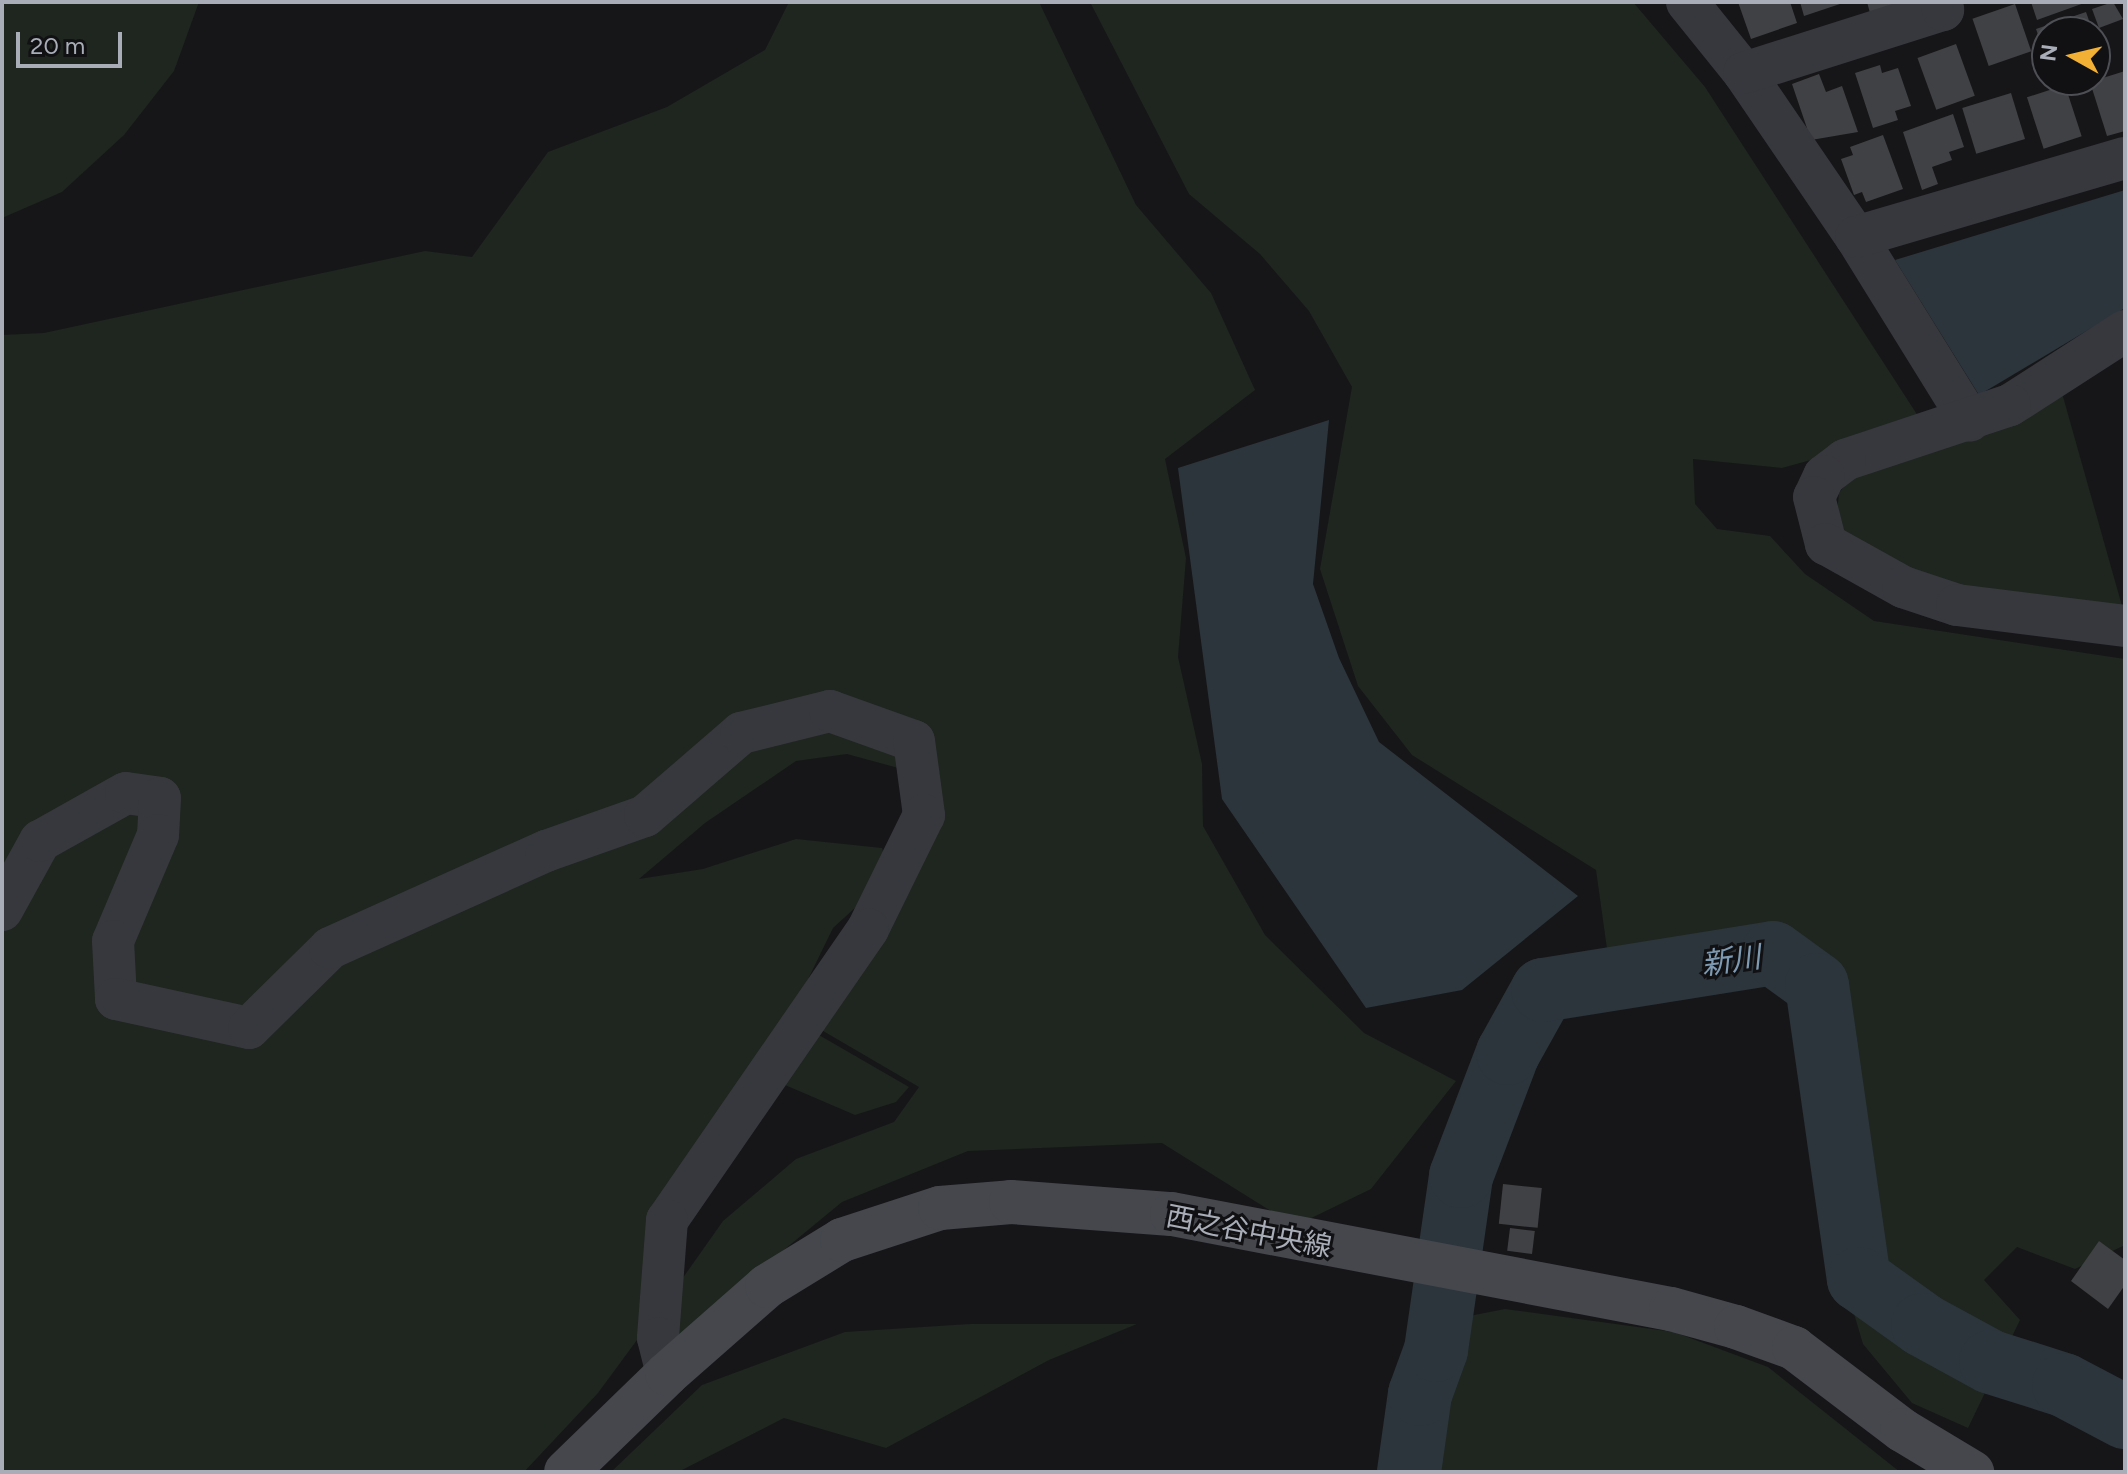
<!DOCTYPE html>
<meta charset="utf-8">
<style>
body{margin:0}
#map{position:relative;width:2127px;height:1474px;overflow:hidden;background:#161618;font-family:Figtree,"Noto Sans JP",sans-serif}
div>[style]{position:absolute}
.green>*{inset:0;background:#1e261f}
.water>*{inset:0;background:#2c353c}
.river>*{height:64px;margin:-32px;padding:0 32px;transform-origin:32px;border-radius:32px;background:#2c353c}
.building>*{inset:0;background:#404145;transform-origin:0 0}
.street>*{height:42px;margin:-21px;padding:0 21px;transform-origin:21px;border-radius:21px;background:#37383d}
.secondary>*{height:44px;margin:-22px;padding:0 22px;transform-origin:22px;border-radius:22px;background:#45474d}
span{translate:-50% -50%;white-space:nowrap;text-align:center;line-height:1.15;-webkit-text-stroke:6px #111113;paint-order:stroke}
.street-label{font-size:28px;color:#a8adb8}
.water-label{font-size:30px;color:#7f9bb3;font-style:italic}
.frame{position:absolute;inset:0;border:4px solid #a8adb8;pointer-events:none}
.north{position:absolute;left:2031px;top:16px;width:80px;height:80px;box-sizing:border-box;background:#111113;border:2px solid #4d4f55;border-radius:50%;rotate:278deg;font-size:22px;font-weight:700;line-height:32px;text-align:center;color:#a8adb8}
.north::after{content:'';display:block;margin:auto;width:28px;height:36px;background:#f2b134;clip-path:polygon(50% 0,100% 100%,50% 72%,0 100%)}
.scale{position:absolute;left:16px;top:32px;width:106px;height:36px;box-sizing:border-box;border:4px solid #a8adb8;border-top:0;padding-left:10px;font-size:24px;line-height:28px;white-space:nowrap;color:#a8adb8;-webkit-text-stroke:6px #111113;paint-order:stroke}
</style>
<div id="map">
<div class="green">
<i style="clip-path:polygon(2px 2px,199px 2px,174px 71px,124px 135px,62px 192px,2px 218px)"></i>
<i style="clip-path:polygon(789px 2px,1039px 2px,1136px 205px,1211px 293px,1255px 390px,1165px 459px,1186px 558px,1178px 657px,1202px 764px,1203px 826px,1265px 935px,1364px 1033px,1456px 1081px,1371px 1189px,1295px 1226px,1162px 1143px,968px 1151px,842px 1202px,739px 1287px,678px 1356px,663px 1306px,723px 1221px,796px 1159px,894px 1122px,919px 1087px,818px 1028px,876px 944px,941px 825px,924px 775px,847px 754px,796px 761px,705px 823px,639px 879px,703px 869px,796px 839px,882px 848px,891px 875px,833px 928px,793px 1010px,793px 1055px,741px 1150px,643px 1275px,637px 1340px,598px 1393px,524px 1472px,2px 1472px,2px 335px,44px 333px,425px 251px,472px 257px,548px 152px,667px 107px,765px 50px)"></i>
<i style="clip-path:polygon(1090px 2px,1633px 2px,1705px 87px,1920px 419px,1890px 438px,1782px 468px,1693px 459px,1695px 504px,1717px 529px,1770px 536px,1805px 574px,1874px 621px,2125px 659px,2125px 1245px,2075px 1269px,2017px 1247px,1984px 1280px,2020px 1320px,1968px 1428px,1912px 1403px,1863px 1344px,1825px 1216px,1804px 1067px,1787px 991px,1704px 968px,1671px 998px,1614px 999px,1596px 870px,1412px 755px,1358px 686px,1320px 569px,1352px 387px,1309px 311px,1260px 254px,1189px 194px)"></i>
<i style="clip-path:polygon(2062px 393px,2124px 613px,1927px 579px,1848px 540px,1837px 513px,1839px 493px,1851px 477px)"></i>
<i style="clip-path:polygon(812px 1031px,909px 1087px,896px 1102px,855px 1115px,785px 1085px)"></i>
<i style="clip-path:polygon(1505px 1309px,1674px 1332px,1768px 1367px,1900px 1472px,1431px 1472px,1429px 1447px,1445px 1363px,1464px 1317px)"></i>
<i style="clip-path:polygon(970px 1324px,1137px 1324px,1049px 1360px,886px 1448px,784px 1418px,678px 1472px,611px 1472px,702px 1385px,845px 1332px)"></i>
</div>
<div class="water">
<i style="clip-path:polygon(2125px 190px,2125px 308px,1979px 395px,1895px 260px)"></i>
<i style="clip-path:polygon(1329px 420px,1313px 584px,1339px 658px,1379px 742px,1578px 896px,1462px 990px,1366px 1008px,1222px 799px,1178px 468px)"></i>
</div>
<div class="river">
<i style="left:1409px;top:1472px;width:79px;rotate:-82deg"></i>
<i style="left:1420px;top:1394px;width:47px;rotate:-70deg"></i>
<i style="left:1436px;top:1350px;width:176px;rotate:-81.8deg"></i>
<i style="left:1461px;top:1176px;width:132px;rotate:-69.1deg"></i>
<i style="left:1508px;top:1053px;width:72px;rotate:-60.9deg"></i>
<i style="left:1543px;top:990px;width:233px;rotate:-9.1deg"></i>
<i style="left:1773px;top:953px;width:54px;rotate:36deg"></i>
<i style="left:1817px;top:985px;width:297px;rotate:81.9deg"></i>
<i style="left:1859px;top:1279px;width:79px;rotate:35.7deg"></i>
<i style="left:1923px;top:1325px;width:77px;rotate:28.6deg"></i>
<i style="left:1991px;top:1362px;width:77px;rotate:17.5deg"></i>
<i style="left:2064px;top:1385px;width:69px;rotate:27.7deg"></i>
</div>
<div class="building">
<i style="clip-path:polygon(1738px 2px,1790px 2px,1797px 23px,1751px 39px)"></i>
<i style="clip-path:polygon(1800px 2px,1842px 2px,1843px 3px,1804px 16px)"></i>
<i style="clip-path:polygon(1867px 2px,1901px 2px,1870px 13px)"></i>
<i style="clip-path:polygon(2031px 2px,2087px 2px,2037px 20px)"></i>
<i style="clip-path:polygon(2113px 2px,2123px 19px,2099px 28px,2092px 9px)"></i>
<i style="left:2015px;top:4px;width:50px;height:45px;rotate:71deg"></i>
<i style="clip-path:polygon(2086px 12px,2092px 29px,2047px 32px,2047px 60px,2036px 29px)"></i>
<i style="left:1956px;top:44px;width:55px;height:41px;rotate:70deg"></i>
<i style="clip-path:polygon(1880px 65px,1882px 73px,1898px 68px,1911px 106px,1895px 111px,1898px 120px,1873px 128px,1855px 73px)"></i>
<i style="clip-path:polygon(2125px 71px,2125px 131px,2107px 136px,2090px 82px)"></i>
<i style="clip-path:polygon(1819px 74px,1826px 92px,1842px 86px,1858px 132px,1811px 140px,1792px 84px)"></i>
<i style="left:2065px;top:85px;width:54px;height:40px;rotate:72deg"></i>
<i style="left:2011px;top:93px;width:48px;height:51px;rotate:73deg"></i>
<i style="clip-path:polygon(1953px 114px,1964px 147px,1949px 152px,1952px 160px,1932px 167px,1938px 184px,1922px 190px,1903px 132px)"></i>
<i style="clip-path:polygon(1883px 135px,1903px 189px,1866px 202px,1862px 192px,1854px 195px,1841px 159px,1853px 155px,1850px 147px)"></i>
<i style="left:1503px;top:1184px;width:39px;height:40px;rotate:6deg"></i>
<i style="left:1510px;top:1228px;width:25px;height:23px;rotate:7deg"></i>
<i style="clip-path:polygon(2099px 1241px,2125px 1260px,2125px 1285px,2108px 1309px,2071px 1281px)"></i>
</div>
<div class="street">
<i style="left:1687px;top:2px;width:91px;rotate:51.2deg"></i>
<i style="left:1744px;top:73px;width:199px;rotate:55.7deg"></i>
<i style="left:1856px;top:237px;width:216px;rotate:58.2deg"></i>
<i style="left:1744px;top:73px;width:209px;rotate:-17.6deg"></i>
<i style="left:1943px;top:10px;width:8px;rotate:-104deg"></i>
<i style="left:1856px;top:237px;width:280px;rotate:-16.4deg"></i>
<i style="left:2125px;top:331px;width:137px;rotate:147.2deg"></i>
<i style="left:2010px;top:405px;width:174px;rotate:161.6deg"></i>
<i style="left:1845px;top:460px;width:26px;rotate:143deg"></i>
<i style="left:1824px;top:476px;width:23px;rotate:115deg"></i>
<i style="left:1814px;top:497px;width:49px;rotate:75.7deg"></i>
<i style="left:1826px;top:544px;width:88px;rotate:29.2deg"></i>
<i style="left:1903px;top:587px;width:57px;rotate:18.4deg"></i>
<i style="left:1957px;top:605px;width:169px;rotate:7.1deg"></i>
<i style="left:2px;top:910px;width:79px;rotate:-61.2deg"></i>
<i style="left:40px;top:841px;width:98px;rotate:-29.2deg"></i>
<i style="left:126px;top:793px;width:34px;rotate:8deg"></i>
<i style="left:160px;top:798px;width:37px;rotate:93deg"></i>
<i style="left:158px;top:835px;width:115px;rotate:113deg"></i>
<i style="left:113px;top:941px;width:58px;rotate:87deg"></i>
<i style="left:116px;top:999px;width:136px;rotate:12.3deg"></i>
<i style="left:249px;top:1028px;width:114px;rotate:-44.6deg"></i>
<i style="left:330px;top:948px;width:237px;rotate:-24.2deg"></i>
<i style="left:546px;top:851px;width:105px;rotate:-19.5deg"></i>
<i style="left:645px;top:816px;width:127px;rotate:-40.8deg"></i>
<i style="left:741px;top:733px;width:92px;rotate:-13.9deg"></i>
<i style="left:830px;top:711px;width:89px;rotate:19.7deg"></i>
<i style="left:914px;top:741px;width:75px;rotate:82.3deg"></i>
<i style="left:924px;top:815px;width:127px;rotate:116.2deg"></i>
<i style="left:868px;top:929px;width:354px;rotate:124.6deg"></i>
<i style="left:667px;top:1220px;width:118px;rotate:94.4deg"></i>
<i style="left:658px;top:1338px;width:37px;rotate:76deg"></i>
</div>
<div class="secondary">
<i style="left:566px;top:1472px;width:141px;rotate:-44.1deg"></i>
<i style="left:667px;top:1374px;width:133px;rotate:-41.3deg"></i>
<i style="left:767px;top:1286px;width:88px;rotate:-31.5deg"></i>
<i style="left:842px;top:1240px;width:103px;rotate:-18.1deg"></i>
<i style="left:940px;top:1208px;width:71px;rotate:-4.8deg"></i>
<i style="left:1011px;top:1202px;width:161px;rotate:4.3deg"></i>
<i style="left:1172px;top:1214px;width:508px;rotate:10.78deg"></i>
<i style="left:1671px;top:1309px;width:67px;rotate:15.5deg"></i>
<i style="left:1736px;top:1327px;width:62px;rotate:19.9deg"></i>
<i style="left:1794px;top:1348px;width:136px;rotate:37.2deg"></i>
<i style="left:1902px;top:1430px;width:82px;rotate:31deg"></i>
</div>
<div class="street-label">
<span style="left:1249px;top:1231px;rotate:11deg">西之谷中央線</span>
</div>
<div class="water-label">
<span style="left:1731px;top:961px;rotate:-8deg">新川</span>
</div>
<div class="frame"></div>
<div class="north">N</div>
<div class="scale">20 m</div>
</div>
